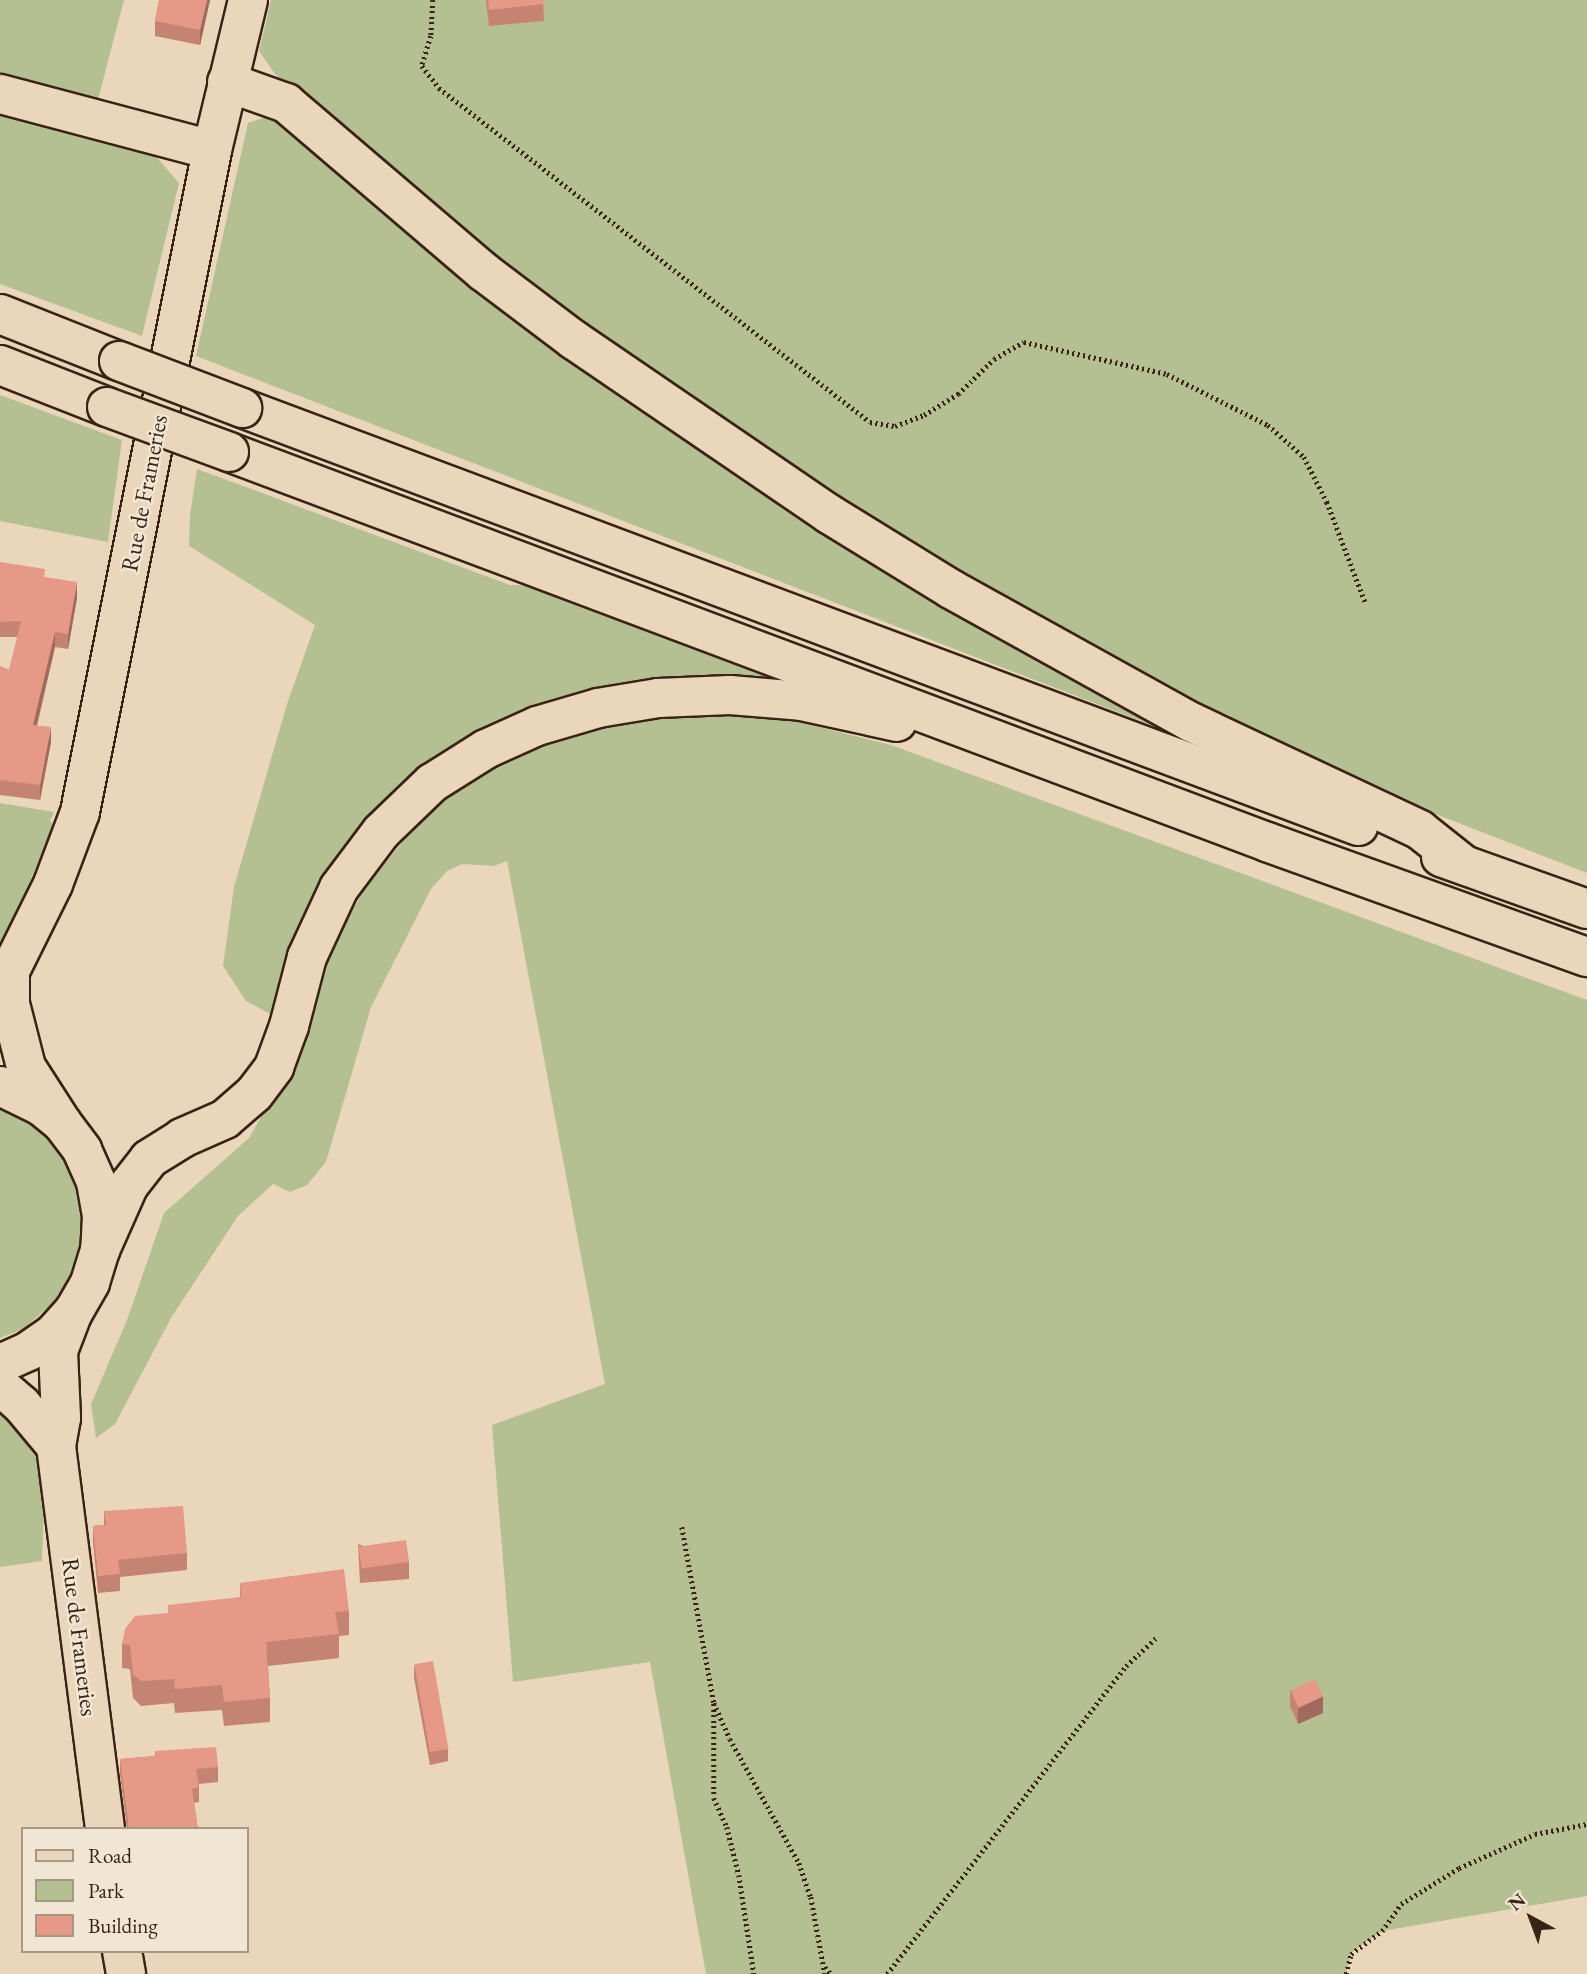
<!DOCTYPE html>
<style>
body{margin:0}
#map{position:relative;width:1587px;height:1974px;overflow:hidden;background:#ead7bb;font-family:"EB Garamond",serif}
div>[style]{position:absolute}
.green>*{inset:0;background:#b4bf92}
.path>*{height:4.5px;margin-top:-2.25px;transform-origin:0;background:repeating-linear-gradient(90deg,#3a2316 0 2px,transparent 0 5.5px)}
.roads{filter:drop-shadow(2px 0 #3a2316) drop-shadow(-2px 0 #3a2316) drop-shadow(0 2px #3a2316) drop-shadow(0 -2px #3a2316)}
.major>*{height:38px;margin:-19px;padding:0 19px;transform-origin:19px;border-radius:19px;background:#ead7bb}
.highway>*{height:38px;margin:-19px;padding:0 19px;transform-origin:19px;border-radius:19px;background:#ead7bb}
.bridges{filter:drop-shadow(2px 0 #3a2316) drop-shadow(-2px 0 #3a2316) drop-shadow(0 2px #3a2316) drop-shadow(0 -2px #3a2316)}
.highway-bridge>*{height:38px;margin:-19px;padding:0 19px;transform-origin:19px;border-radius:19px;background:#ead7bb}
.wall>*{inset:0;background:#c58473}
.shaded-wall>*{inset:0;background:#a06b5e}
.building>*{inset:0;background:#e59986;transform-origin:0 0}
span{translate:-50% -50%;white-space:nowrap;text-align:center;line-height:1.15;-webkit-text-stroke:5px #f1e5d3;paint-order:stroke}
.street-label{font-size:24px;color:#3a2316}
.legend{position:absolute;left:21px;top:1827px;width:228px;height:126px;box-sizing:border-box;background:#f1e5d3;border:2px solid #a89787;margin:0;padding:9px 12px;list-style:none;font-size:21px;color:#3a2316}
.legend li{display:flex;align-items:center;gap:14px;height:35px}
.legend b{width:35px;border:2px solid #a89787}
.north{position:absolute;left:1496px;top:1883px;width:70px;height:70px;-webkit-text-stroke:5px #f1e5d3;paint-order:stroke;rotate:319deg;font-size:19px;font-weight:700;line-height:28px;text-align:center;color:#3a2316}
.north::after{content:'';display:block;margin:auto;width:24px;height:32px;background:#3a2316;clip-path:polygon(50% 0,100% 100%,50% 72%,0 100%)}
</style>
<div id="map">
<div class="green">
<i style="clip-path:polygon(0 0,124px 0,96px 107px,0 76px)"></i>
<i style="clip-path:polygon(271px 0,1587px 0,1587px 873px,1397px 799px,1104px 659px,832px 493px,563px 310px,323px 119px,275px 74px,259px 51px)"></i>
<i style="clip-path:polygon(0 108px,153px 153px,179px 183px,142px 336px,0 284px)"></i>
<i style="clip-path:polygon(268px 116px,289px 126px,1193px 741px,196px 356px,248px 123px)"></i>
<i style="clip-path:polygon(0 395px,122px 440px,108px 542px,0 521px)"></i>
<i style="clip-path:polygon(197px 469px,510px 585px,532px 585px,763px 670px,762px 686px,535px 714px,312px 914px,272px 1015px,246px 1001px,223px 966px,234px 887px,287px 704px,315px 625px,189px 546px,190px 515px)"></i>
<i style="clip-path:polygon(702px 712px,799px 722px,891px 745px,1587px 1000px,1587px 1896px,1382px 1931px,1351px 1953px,1346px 1974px,706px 1974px,650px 1662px,513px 1682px,492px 1425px,605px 1384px,507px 861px,494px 866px,462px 864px,447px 871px,431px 889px,371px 1007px,326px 1162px,307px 1185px,290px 1192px,273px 1184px,238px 1216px,171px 1318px,115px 1424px,96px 1438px,91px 1404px,127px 1320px,164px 1213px,249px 1138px,298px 1052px,337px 935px,368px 884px,414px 828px,450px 794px,488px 769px,539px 743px,618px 722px)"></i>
<i style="clip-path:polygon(0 803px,54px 812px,50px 821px,54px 825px,0 951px)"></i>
<i style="clip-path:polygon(0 1103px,39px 1125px,64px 1155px,80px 1191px,83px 1231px,74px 1269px,53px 1303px,23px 1329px,0 1338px)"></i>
<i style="clip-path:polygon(0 1402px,36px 1435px,45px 1476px,42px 1561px,0 1567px)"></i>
</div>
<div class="path">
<i style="left:433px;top:0;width:36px;rotate:93deg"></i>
<i style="left:431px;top:36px;width:31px;rotate:107deg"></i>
<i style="left:422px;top:66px;width:28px;rotate:52deg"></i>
<i style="left:439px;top:88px;width:545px;rotate:37.77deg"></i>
<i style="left:870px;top:422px;width:25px;rotate:9deg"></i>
<i style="left:895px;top:426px;width:31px;rotate:-21deg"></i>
<i style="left:924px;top:415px;width:40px;rotate:-32deg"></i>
<i style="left:958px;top:394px;width:50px;rotate:-44.2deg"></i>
<i style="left:994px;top:359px;width:34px;rotate:-30deg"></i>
<i style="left:1024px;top:342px;width:147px;rotate:12.6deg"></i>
<i style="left:1167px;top:374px;width:113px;rotate:26.8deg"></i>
<i style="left:1268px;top:425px;width:48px;rotate:41.6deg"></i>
<i style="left:1304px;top:457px;width:51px;rotate:62.9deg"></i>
<i style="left:1327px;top:502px;width:109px;rotate:69.1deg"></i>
<i style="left:682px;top:1527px;width:179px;rotate:79.7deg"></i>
<i style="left:714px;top:1703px;width:39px;rotate:66deg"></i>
<i style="left:730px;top:1739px;width:142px;rotate:60.9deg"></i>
<i style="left:799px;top:1863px;width:36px;rotate:71deg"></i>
<i style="left:811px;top:1897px;width:78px;rotate:79.7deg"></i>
<i style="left:714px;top:1704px;width:94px;rotate:90deg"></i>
<i style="left:714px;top:1798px;width:32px;rotate:66deg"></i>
<i style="left:727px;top:1827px;width:49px;rotate:76deg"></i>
<i style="left:739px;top:1875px;width:100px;rotate:81.4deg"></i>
<i style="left:825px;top:1967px;width:9px;rotate:49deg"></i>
<i style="left:887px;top:1974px;width:390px;rotate:-52.2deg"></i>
<i style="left:1126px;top:1666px;width:42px;rotate:-43.1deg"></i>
<i style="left:1346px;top:1974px;width:21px;rotate:-76deg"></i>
<i style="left:1351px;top:1954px;width:39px;rotate:-37deg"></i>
<i style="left:1382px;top:1931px;width:33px;rotate:-55deg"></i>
<i style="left:1401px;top:1904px;width:68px;rotate:-31.8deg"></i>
<i style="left:1459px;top:1868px;width:83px;rotate:-24.1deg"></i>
<i style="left:1535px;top:1834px;width:53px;rotate:-10.9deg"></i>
</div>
<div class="roads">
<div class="major">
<i style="left:10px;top:976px;width:28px;rotate:90deg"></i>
<i style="left:10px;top:1004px;width:65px;rotate:75.7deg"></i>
<i style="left:26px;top:1067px;width:67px;rotate:57.3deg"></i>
<i style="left:0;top:991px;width:119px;rotate:-63.6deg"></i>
<i style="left:53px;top:884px;width:77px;rotate:-69.4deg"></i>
<i style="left:80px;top:812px;width:675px;rotate:-78.72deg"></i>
<i style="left:212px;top:150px;width:154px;rotate:-76.5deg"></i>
<i style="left:73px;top:1312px;width:42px;rotate:111deg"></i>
<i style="left:58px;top:1351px;width:67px;rotate:87.4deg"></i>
<i style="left:61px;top:1418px;width:28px;rotate:100deg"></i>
<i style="left:56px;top:1446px;width:386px;rotate:82.7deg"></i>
<i style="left:0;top:1386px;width:28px;rotate:41deg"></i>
<i style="left:21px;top:1404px;width:55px;rotate:50.2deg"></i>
<i style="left:122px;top:1951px;width:23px;rotate:80deg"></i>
</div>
<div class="highway">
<i style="left:227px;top:82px;width:63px;rotate:19.6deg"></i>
<i style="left:286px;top:103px;width:260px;rotate:40.5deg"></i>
<i style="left:484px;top:272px;width:113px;rotate:37.1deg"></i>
<i style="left:574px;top:340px;width:309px;rotate:34.3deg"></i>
<i style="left:829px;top:514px;width:143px;rotate:31.6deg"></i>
<i style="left:951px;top:589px;width:274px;rotate:29deg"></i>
<i style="left:1191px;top:722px;width:253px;rotate:25.2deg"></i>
<i style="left:1420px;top:830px;width:56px;rotate:38.5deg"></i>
<i style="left:0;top:94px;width:219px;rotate:14.8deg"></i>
<i style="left:0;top:314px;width:128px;rotate:21.6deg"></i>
<i style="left:0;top:365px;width:115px;rotate:21.4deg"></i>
<i style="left:242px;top:408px;width:1192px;rotate:20.53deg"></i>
<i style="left:229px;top:452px;width:1109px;rotate:20.59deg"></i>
<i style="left:1267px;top:842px;width:340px;rotate:19.8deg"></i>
<i style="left:1441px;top:857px;width:155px;rotate:19.6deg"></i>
<i style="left:0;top:1086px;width:46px;rotate:26deg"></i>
<i style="left:41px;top:1106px;width:27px;rotate:39deg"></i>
<i style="left:62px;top:1123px;width:34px;rotate:53deg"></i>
<i style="left:82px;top:1150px;width:35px;rotate:66deg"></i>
<i style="left:96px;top:1182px;width:35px;rotate:80deg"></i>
<i style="left:102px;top:1216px;width:34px;rotate:93deg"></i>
<i style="left:100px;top:1250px;width:34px;rotate:107deg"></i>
<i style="left:90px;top:1283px;width:34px;rotate:120deg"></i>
<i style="left:73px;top:1312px;width:30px;rotate:132deg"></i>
<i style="left:53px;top:1334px;width:29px;rotate:145deg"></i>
<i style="left:29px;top:1351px;width:32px;rotate:156deg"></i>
<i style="left:100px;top:1250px;width:71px;rotate:-66deg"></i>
<i style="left:129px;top:1185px;width:33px;rotate:-52deg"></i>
<i style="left:149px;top:1159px;width:39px;rotate:-32deg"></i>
<i style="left:182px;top:1138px;width:47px;rotate:-23.8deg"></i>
<i style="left:225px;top:1119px;width:38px;rotate:-41deg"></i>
<i style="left:254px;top:1094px;width:34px;rotate:-53deg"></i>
<i style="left:274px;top:1067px;width:44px;rotate:-69.9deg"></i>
<i style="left:289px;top:1026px;width:71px;rotate:-75.4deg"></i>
<i style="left:307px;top:957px;width:76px;rotate:-65.1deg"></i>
<i style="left:339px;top:888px;width:70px;rotate:-53.1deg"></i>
<i style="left:381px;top:832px;width:71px;rotate:-43.9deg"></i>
<i style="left:432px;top:783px;width:64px;rotate:-32.2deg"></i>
<i style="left:486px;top:749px;width:56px;rotate:-24.3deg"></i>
<i style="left:537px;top:726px;width:64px;rotate:-16.4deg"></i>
<i style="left:598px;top:708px;width:61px;rotate:-9.5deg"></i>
<i style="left:658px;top:698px;width:72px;rotate:-2.4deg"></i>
<i style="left:730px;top:695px;width:71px;rotate:4.8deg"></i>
<i style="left:801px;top:701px;width:98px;rotate:12.3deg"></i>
</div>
</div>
<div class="bridges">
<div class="highway-bridge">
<i style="left:119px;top:361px;width:132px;rotate:20.9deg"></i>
<i style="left:107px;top:407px;width:130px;rotate:20.2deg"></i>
</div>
</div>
<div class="wall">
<i style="clip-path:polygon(159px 0,210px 0,200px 45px,155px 36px,155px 21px)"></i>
<i style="clip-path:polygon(486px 0,543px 0,544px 21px,489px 26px)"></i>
<i style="clip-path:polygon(0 562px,45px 577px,77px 598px,68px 649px,55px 647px,37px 726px,51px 742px,40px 800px,0 795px,0 666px,9px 670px,18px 637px,0 637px)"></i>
<i style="clip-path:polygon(104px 1511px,187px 1553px,187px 1570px,120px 1577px,120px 1591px,98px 1593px,93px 1542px,93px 1526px,104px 1525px)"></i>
<i style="clip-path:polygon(358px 1544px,409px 1562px,409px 1579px,360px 1583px)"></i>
<i style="clip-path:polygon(240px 1583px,349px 1611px,349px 1635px,339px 1636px,339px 1658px,268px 1666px,270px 1698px,270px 1722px,224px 1726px,222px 1710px,175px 1713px,174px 1703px,141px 1706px,133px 1698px,130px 1669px,122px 1668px,122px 1644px,168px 1613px,240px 1597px)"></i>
<i style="clip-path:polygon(414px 1665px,448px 1749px,448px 1761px,430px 1765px,414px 1678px)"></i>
<i style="clip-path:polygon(1290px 1690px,1323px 1713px,1298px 1724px,1290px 1706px)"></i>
<i style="clip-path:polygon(155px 1751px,218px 1767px,218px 1782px,199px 1784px,199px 1802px,194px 1803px,198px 1829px,127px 1829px,120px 1774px,120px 1759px,155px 1756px)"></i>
</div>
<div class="shaded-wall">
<i style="clip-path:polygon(207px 0,210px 0,200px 45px,200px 30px)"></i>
<i style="clip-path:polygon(77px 582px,77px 598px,68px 649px,68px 634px)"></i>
<i style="clip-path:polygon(55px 632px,55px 647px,33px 741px,33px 725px)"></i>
<i style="clip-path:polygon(51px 727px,51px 742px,40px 800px,40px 785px)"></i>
<i style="clip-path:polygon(1323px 1696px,1323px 1713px,1298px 1724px,1298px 1708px)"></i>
</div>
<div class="building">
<i style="clip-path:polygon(159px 0,207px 0,200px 30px,155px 21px)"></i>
<i style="clip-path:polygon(488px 0,543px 0,544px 4px,489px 10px)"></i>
<i style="clip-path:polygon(0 562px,45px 569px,44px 577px,77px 582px,68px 634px,55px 632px,33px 725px,51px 727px,40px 785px,0 780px,0 666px,9px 670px,21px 621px,0 622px)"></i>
<i style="clip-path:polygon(183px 1506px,187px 1553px,118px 1560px,120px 1574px,98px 1576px,93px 1526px,106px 1525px,104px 1511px)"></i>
<i style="left:406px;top:1540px;width:22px;height:48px;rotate:82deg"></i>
<i style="clip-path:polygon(344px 1569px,349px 1611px,335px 1612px,339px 1634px,266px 1642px,270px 1698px,224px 1702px,222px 1685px,175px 1689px,174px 1679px,141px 1681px,133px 1674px,130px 1645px,122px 1644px,125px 1629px,135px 1616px,168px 1613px,168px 1605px,241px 1597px,240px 1583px)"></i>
<i style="left:433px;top:1661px;width:89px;height:19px;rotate:80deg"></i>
<i style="left:1315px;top:1679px;width:19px;height:27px;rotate:65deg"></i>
<i style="clip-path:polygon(216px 1747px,218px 1767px,196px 1769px,199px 1787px,192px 1789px,198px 1829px,129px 1829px,120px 1759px,156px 1756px,155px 1751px)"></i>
</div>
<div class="street-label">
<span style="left:144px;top:493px;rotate:-79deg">Rue de Frameries</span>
<span style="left:80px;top:1637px;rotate:83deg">Rue de Frameries</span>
</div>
<ul class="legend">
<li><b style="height:9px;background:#ead7bb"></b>Road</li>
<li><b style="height:19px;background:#b4bf92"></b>Park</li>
<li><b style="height:19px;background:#e59986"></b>Building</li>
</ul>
<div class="north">N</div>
</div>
